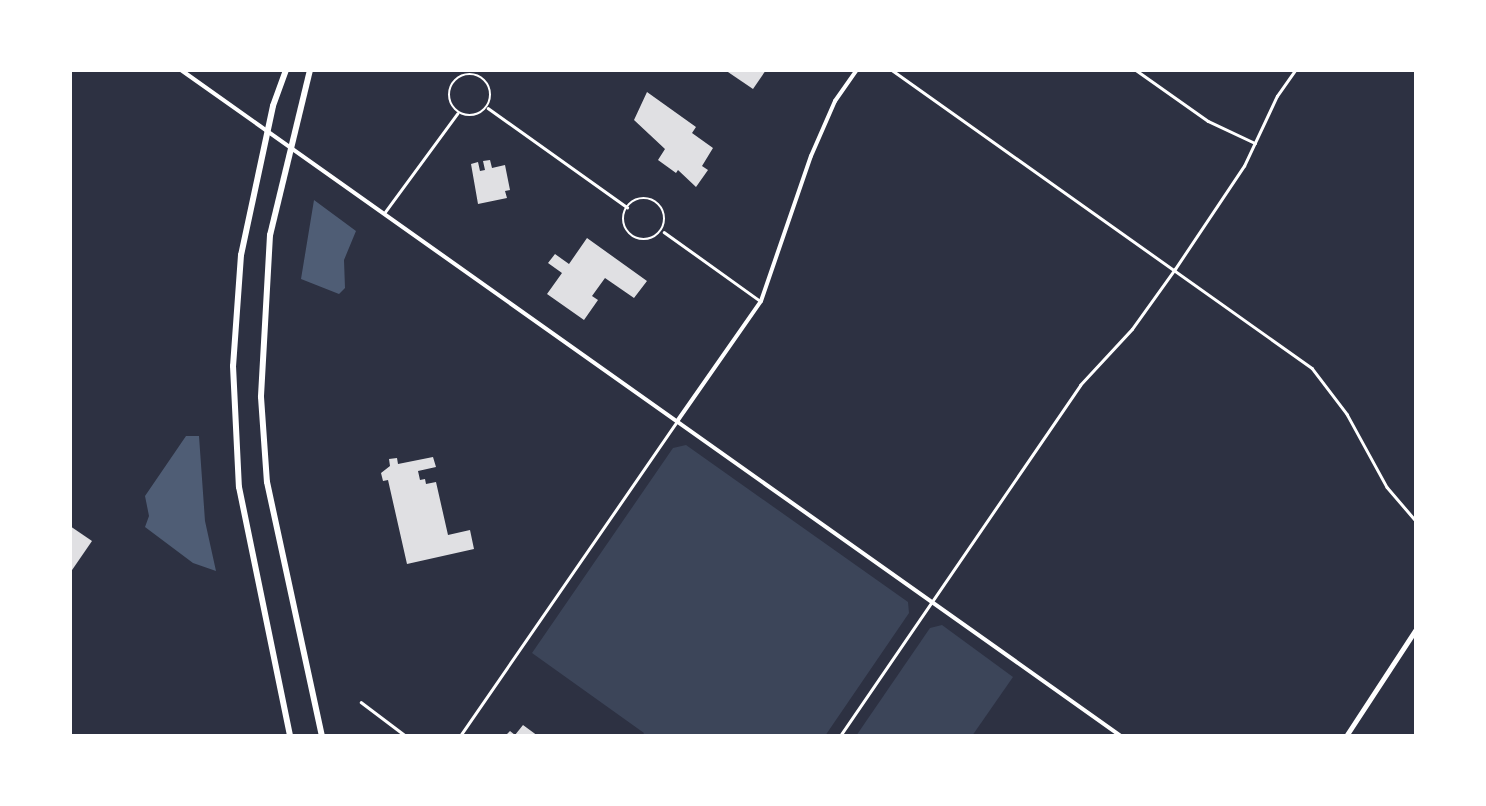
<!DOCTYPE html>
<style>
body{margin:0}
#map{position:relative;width:1486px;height:806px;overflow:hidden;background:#2d3142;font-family:"PT Sans",sans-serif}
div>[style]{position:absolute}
.green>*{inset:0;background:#3c4559}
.water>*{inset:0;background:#4f5d75}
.building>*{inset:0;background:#e0e0e3}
.minor>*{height:2.5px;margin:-1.25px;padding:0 1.25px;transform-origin:1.25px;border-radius:1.25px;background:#fff}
.minor>.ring{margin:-1.25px;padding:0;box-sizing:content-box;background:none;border:2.5px solid #fff;border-radius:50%}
.tertiary>*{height:4px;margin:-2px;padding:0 2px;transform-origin:2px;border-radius:2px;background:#fff}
.secondary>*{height:4px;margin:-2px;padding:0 2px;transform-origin:2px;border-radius:2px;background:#fff}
.primary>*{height:5px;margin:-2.5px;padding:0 2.5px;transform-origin:2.5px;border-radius:2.5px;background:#fff}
.motorway>*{height:6px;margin:-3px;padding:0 3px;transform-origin:3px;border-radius:3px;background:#fff}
span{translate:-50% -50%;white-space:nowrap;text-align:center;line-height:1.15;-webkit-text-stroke:8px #fff;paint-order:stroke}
.frame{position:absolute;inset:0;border:72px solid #fff;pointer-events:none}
</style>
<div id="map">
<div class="green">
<i style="clip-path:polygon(686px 445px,908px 602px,909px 613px,825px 736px,642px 736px,644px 733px,532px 653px,673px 448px)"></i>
<i style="clip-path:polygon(942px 625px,1013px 677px,972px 736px,856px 736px,930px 628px)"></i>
</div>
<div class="water">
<i style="clip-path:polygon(314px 200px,356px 231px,344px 260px,345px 288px,339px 294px,301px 279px)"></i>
<i style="clip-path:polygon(186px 436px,199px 436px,205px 521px,216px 571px,193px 563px,145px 527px,149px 516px,145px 496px)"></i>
</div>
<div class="building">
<i style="clip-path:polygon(725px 70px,766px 70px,753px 89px)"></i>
<i style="clip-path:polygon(647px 92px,696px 127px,692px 133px,713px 148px,702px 166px,708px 170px,696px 187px,678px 170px,676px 173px,658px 160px,665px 149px,634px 120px)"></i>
<i style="clip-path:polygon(490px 160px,492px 168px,505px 165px,510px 190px,505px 191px,507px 198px,478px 204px,471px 164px,478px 162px,480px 171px,485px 170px,483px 161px)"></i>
<i style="clip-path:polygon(587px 238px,647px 281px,634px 298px,605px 278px,592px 296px,598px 300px,584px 320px,547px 294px,562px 273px,548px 263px,555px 254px,569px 264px)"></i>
<i style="clip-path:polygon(433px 457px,436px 467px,418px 471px,420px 480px,425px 479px,426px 484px,436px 482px,448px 535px,470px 530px,474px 549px,407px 564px,388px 480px,383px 481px,381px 473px,390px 466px,389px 459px,397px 458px,398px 464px)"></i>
<i style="clip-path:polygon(70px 526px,92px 541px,70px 573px)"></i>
<i style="clip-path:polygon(523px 725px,538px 736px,505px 736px,510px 731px,515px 735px)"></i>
</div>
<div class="minor">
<i style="left:892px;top:70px;width:515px;rotate:35.36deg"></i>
<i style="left:1312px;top:368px;width:58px;rotate:52.7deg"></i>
<i style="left:1347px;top:414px;width:83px;rotate:61.3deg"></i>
<i style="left:1387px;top:487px;width:45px;rotate:49.5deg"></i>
<i style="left:1136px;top:70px;width:88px;rotate:35.3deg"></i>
<i style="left:1208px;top:121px;width:52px;rotate:25.1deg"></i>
<i class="ring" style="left:449px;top:74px;width:39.5px;height:39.5px"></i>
<i style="left:488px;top:108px;width:171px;rotate:35.5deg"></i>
<i class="ring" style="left:623px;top:198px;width:39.5px;height:39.5px"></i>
<i style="left:385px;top:212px;width:122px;rotate:-53.7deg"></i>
<i style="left:664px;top:232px;width:117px;rotate:35.6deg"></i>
<i style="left:361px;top:702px;width:56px;rotate:37.1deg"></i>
<i style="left:460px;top:736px;width:383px;rotate:-55.4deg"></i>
<i style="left:840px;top:736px;width:425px;rotate:-55.6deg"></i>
<i style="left:1080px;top:385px;width:76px;rotate:-47.1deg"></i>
<i style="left:1132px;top:329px;width:74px;rotate:-54.4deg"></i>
<i style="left:1175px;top:269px;width:124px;rotate:-56.2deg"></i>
<i style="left:1244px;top:166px;width:77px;rotate:-64.8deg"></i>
<i style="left:1277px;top:96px;width:32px;rotate:-55deg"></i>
</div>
<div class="tertiary">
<i style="left:678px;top:420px;width:145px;rotate:-55.1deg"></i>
<i style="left:761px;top:301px;width:153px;rotate:-71deg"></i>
<i style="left:811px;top:156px;width:60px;rotate:-66.4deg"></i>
<i style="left:835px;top:101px;width:38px;rotate:-55deg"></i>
</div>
<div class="secondary">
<i style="left:181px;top:70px;width:1152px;rotate:35.32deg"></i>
</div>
<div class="primary">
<i style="left:1346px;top:736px;width:128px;rotate:-56.8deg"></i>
</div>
<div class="motorway">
<i style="left:286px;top:70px;width:38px;rotate:110deg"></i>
<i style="left:273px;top:106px;width:152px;rotate:102.1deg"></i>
<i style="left:241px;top:255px;width:111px;rotate:94.1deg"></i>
<i style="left:233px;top:366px;width:121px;rotate:87.2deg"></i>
<i style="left:239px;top:487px;width:254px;rotate:78.4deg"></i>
<i style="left:310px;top:70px;width:170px;rotate:103.6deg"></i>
<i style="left:270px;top:235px;width:162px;rotate:93.2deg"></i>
<i style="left:261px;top:397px;width:85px;rotate:86deg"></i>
<i style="left:267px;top:482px;width:260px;rotate:77.8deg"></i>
</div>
<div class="frame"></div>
</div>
